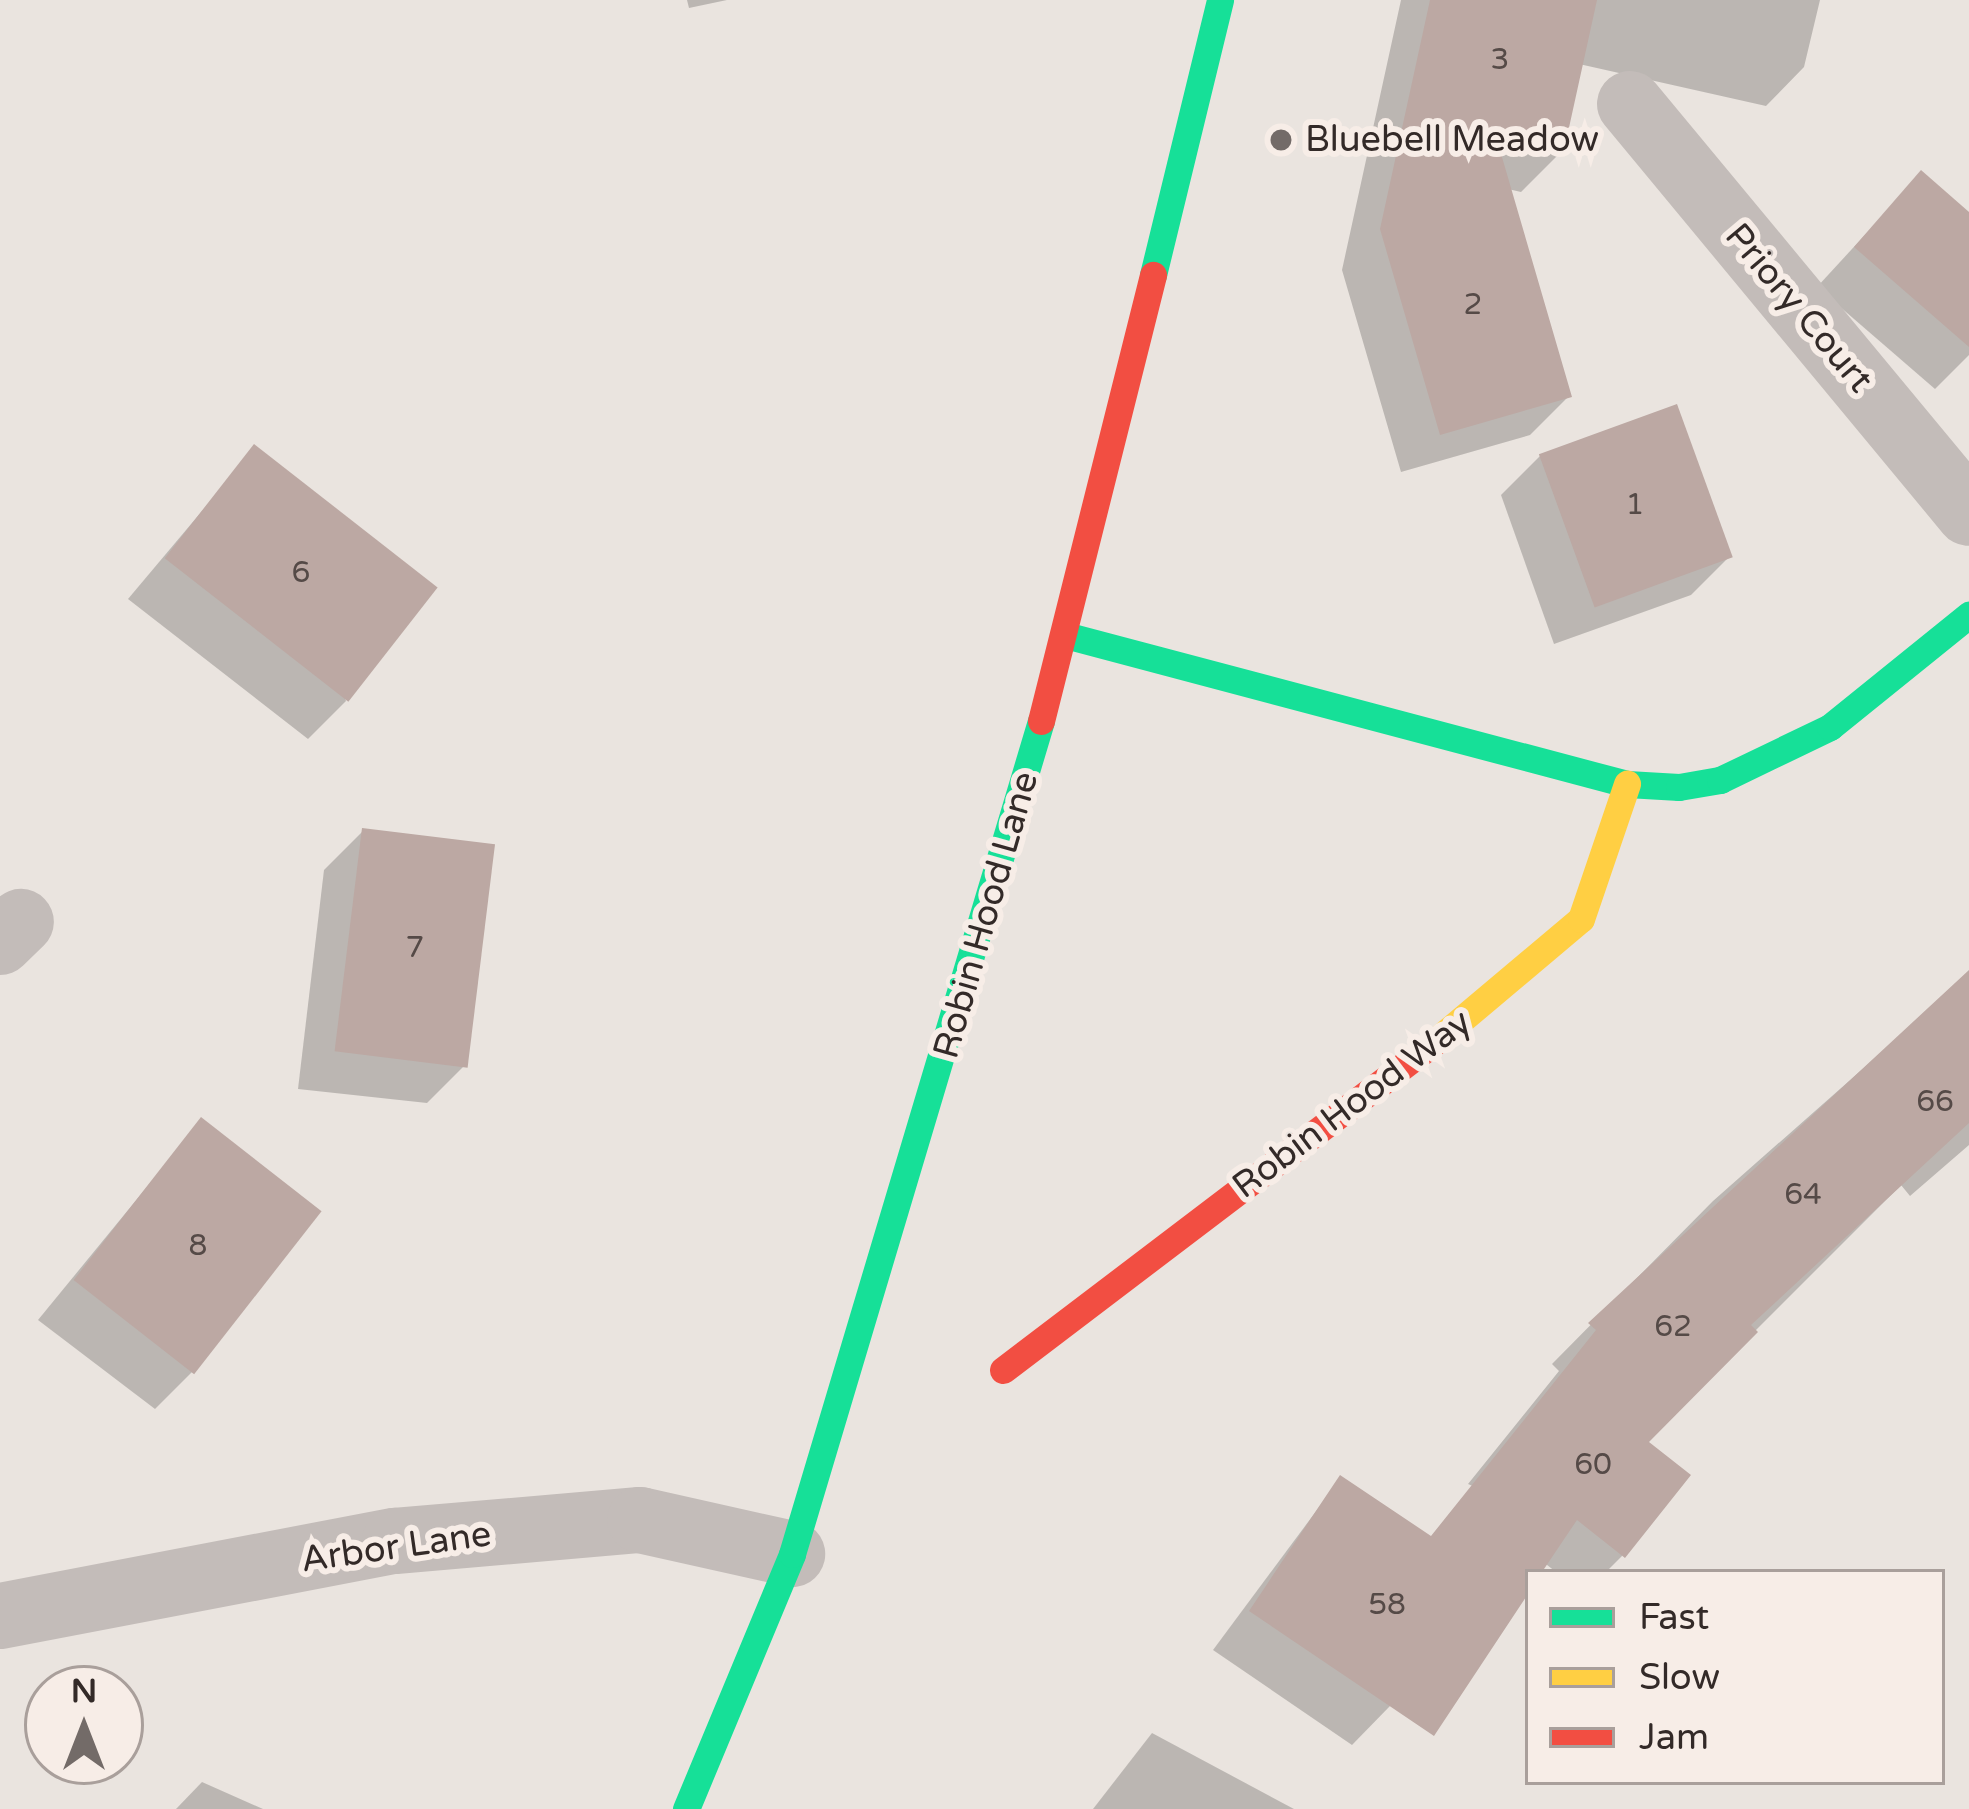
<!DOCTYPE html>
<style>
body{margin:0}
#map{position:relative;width:1969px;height:1809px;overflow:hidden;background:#eae4df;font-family:"Varela Round",sans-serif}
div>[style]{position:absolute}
.shadow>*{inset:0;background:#0003}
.building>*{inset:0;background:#bca8a3;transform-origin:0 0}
.street>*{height:66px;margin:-33px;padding:0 33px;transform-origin:33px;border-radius:33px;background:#c3bcb9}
.fast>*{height:27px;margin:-13.5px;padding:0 13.5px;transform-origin:13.5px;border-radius:13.5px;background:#16e098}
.slow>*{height:27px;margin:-13.5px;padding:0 13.5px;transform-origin:13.5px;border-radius:13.5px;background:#ffcf43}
.jam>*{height:27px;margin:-13.5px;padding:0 13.5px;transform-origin:13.5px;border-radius:13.5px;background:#f24e42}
.dots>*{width:33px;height:33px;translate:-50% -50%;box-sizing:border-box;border:6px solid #f7ede7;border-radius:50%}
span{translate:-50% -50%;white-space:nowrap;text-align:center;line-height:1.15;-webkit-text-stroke:12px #f7ede7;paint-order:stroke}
.number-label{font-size:30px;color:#554a47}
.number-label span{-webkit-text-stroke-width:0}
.poi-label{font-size:36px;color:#332a28}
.left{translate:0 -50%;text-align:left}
.street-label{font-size:36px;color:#332a28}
.legend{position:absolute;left:1525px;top:1569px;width:420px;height:216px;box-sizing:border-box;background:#f7ede7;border:3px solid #a99f9b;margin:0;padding:15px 21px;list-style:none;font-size:36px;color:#332a28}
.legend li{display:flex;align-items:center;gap:24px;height:60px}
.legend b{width:60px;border:3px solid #a99f9b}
.north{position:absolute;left:24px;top:1665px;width:120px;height:120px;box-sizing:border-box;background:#f7ede7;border:3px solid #a99f9b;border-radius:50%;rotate:0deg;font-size:33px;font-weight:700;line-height:48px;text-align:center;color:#332a28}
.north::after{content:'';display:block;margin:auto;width:42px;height:54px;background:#736b68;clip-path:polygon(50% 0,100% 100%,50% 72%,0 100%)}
</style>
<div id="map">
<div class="shadow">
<i style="clip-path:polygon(687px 0,727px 0,689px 8px)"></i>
<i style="clip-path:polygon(1401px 0,1820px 0,1804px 67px,1766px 106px,1579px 64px,1560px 153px,1521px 192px,1508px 189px,1569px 396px,1530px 435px,1401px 472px,1342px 270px)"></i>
<i style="clip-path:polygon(1921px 174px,1969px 216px,1969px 355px,1935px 389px,1817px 287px)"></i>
<i style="clip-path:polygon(255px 448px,346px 701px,308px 739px,128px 599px)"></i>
<i style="clip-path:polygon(1540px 456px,1729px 557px,1691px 595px,1554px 644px,1501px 495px)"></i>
<i style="clip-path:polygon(363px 831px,466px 1064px,427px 1103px,298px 1089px,324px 870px)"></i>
<i style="clip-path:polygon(1960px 983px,1969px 993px,1969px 1145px,1910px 1196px,1901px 1185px,1644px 1442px,1622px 1556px,1606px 1572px,1556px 1572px,1528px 1550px,1539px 1514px,1468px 1484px,1559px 1371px,1552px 1364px,1713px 1201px)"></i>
<i style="clip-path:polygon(201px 1121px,193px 1371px,155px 1409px,38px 1320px)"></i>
<i style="clip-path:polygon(1340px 1479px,1390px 1706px,1352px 1745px,1213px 1650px)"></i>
<i style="clip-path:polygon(1152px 1733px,1294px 1809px,1093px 1809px)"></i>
<i style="clip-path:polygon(202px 1782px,263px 1809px,176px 1809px)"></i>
</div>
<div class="building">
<i style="clip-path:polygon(1430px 0,1597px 0,1563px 155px,1497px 140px,1572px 397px,1440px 435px,1380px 229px)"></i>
<i style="clip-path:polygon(1921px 170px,1969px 212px,1969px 347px,1854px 247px)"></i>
<i style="left:1677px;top:404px;width:163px;height:147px;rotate:70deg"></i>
<i style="left:254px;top:444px;width:233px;height:145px;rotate:38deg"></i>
<i style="left:362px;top:828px;width:134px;height:225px;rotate:7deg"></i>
<i style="clip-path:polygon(1969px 970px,1969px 1123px,1751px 1325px,1758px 1332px,1649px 1442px,1691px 1475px,1625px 1558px,1577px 1520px,1542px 1572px,1528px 1572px,1528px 1594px,1434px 1736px,1249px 1611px,1340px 1475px,1431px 1536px,1596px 1330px,1588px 1323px)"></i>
<i style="left:201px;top:1117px;width:153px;height:207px;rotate:38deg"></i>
</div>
<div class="street">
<i style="left:1630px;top:104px;width:531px;rotate:50.35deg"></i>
<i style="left:0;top:942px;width:29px;rotate:-44deg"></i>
<i style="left:0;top:1616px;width:402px;rotate:-10.8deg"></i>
<i style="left:395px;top:1541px;width:246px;rotate:-4.9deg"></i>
<i style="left:640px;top:1520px;width:156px;rotate:12.6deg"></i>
</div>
<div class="fast">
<i style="left:1153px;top:275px;width:283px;rotate:-76.3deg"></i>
<i style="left:1065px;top:635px;width:581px;rotate:14.85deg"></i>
<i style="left:1627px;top:784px;width:52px;rotate:3.3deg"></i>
<i style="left:1679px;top:787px;width:42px;rotate:-9.7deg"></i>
<i style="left:1720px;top:780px;width:122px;rotate:-25.7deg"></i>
<i style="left:1830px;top:727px;width:179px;rotate:-38.9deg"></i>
<i style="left:686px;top:1809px;width:276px;rotate:-67.4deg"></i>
<i style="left:792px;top:1554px;width:869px;rotate:-73.36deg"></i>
</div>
<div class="slow">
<i style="left:1436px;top:1041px;width:189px;rotate:-40.1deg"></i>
<i style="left:1581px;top:919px;width:143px;rotate:-71.2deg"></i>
</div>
<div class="jam">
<i style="left:1041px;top:721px;width:460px;rotate:-75.9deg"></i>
<i style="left:1003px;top:1370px;width:544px;rotate:-37.23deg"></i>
</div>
<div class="dots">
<i style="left:1281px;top:140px;background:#736b68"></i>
</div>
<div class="number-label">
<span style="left:1500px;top:60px">3</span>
<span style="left:1473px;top:305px">2</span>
<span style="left:1635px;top:505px">1</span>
<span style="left:301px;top:573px">6</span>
<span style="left:415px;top:948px">7</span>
<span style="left:1935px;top:1102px">66</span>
<span style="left:1803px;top:1195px">64</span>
<span style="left:198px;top:1246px">8</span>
<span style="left:1673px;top:1327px">62</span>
<span style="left:1593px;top:1465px">60</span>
<span style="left:1387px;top:1605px">58</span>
</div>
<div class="poi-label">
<span class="left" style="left:1305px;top:140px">Bluebell Meadow</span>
</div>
<div class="street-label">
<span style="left:1799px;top:308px;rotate:50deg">Priory Court</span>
<span style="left:986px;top:915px;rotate:-74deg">Robin Hood Lane</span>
<span style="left:1352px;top:1104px;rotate:-37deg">Robin Hood Way</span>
<span style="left:396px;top:1547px;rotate:-8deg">Arbor Lane</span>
</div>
<ul class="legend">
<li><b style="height:15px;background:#16e098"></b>Fast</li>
<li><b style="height:15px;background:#ffcf43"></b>Slow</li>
<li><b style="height:15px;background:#f24e42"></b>Jam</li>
</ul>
<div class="north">N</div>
</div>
